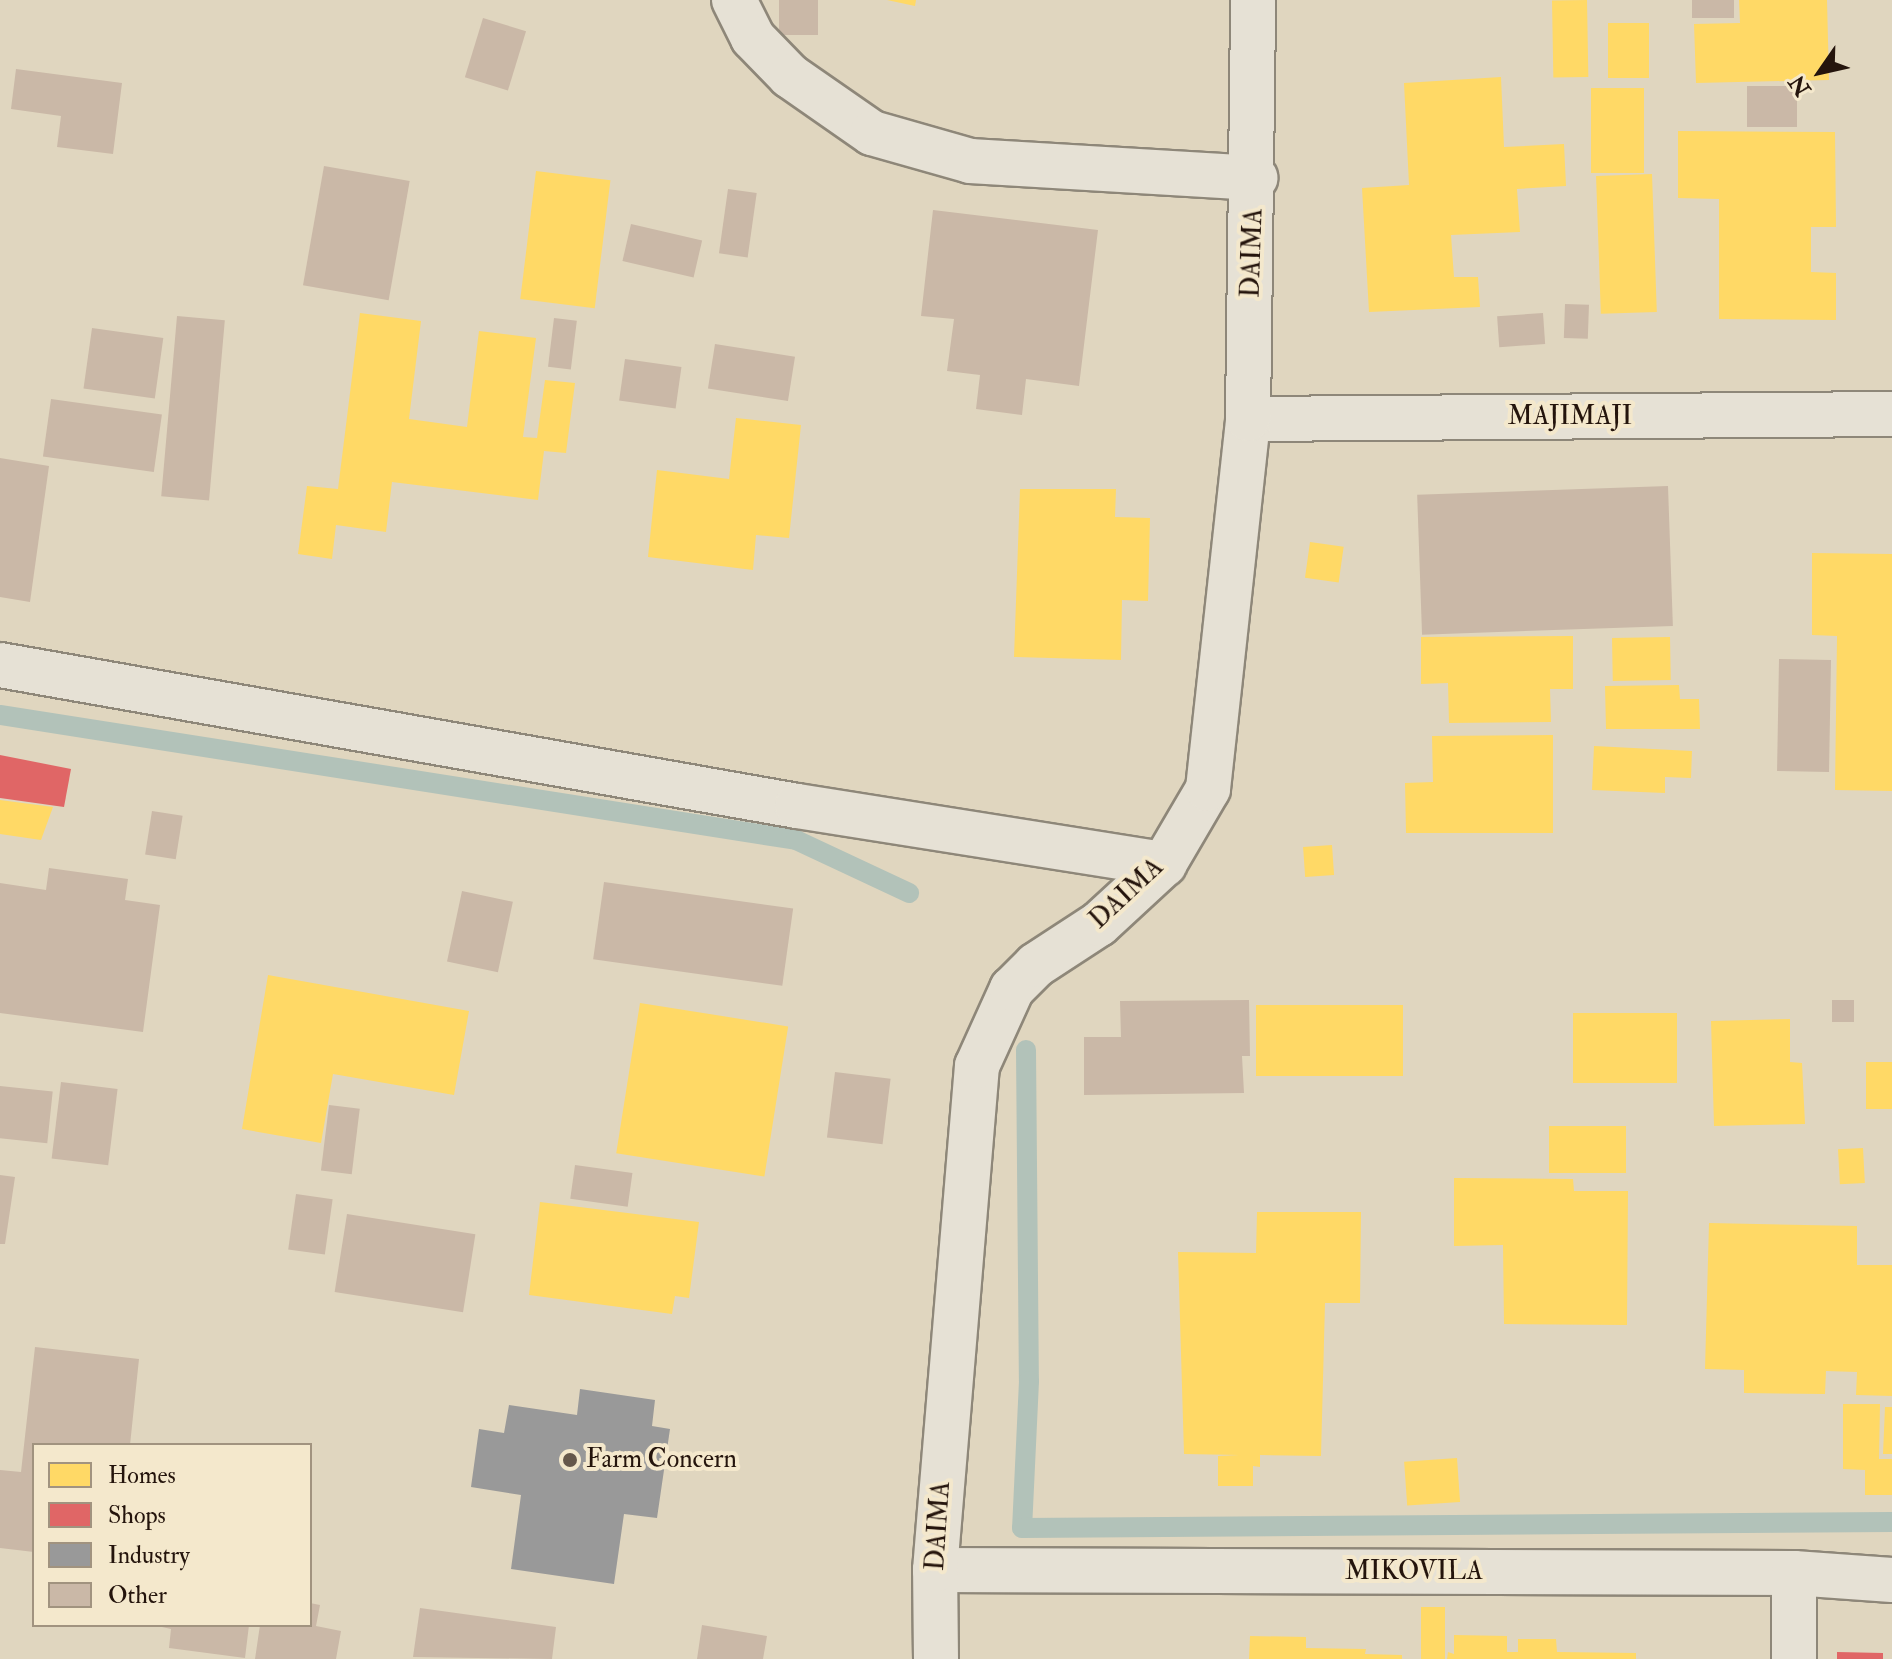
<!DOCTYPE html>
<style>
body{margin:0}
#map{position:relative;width:1892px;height:1659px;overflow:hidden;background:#e0d6bf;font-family:"IM FELL Double Pica",serif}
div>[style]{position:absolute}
.homes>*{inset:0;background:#ffd966;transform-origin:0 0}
.shops>*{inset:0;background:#e06666}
.industry>*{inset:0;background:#999}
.stream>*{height:20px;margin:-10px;padding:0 10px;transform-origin:10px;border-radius:10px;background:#b2c2b9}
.building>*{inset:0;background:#cab8a7;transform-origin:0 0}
.roads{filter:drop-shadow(2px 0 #8e8779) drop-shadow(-2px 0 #8e8779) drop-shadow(0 2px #8e8779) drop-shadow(0 -2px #8e8779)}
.minor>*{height:44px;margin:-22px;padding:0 22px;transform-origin:22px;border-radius:22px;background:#e6e1d5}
.dots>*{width:22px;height:22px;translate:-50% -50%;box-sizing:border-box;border:4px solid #f4e8cc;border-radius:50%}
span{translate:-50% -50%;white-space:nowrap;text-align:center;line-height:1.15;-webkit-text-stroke:8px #f4e8cc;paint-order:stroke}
.street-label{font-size:26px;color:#24140c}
.poi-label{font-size:26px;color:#24140c}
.left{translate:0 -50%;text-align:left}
.legend{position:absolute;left:32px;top:1443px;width:280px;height:184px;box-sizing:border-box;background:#f4e8cc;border:2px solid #a1937f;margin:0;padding:10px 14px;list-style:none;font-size:24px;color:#24140c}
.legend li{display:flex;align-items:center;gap:16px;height:40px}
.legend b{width:40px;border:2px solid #a1937f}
.north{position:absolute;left:1780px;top:32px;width:80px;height:80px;-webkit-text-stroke:6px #f4e8cc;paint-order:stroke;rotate:236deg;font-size:22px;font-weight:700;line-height:32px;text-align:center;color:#24140c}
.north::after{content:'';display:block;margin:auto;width:28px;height:36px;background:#24140c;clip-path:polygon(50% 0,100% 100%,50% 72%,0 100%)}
</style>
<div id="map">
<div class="homes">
<i style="clip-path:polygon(887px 0,916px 0,915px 6px)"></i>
<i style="left:1587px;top:0;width:77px;height:35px;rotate:89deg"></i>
<i style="clip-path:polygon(1739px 0,1827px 0,1829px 80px,1696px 83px,1694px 24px,1740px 23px)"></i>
<i style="left:1608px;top:23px;width:41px;height:55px"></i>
<i style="clip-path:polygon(1501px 77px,1504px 147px,1564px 144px,1566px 186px,1517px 189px,1520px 232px,1451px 235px,1454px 277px,1478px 277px,1480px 307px,1369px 312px,1362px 188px,1409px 185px,1404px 83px)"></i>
<i style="left:1591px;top:88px;width:53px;height:85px"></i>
<i style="clip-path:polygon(1678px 131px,1835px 132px,1836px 227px,1811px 227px,1811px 272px,1836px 273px,1836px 320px,1719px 319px,1719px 199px,1678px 198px)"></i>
<i style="left:536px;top:171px;width:75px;height:129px;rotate:7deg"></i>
<i style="left:1652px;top:174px;width:138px;height:56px;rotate:88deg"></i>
<i style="clip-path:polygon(360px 313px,421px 321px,409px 419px,467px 427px,479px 331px,536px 338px,523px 437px,537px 438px,545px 380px,575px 383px,566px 453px,544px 451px,538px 500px,392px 482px,386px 532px,336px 525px,332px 559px,298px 554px,307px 486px,338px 489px)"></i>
<i style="clip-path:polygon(736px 418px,801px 425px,789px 538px,756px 535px,753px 570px,648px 557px,657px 470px,729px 479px)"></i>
<i style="clip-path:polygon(1020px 489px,1116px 489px,1115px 517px,1150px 518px,1148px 601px,1122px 600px,1121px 660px,1014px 657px)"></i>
<i style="left:1310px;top:542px;width:34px;height:36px;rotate:8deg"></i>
<i style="clip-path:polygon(1812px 553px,1892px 554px,1892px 791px,1835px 790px,1837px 636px,1812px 635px)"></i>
<i style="clip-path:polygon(1573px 636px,1573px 689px,1550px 689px,1551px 722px,1449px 723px,1448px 683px,1421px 684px,1421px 637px)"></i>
<i style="left:1670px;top:637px;width:43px;height:58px;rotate:89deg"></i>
<i style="clip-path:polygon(1679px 685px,1680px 699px,1699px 699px,1700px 729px,1606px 729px,1605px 686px)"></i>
<i style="clip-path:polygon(1553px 735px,1553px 833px,1406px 833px,1405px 783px,1433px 782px,1432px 736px)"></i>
<i style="clip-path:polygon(1594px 746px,1692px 751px,1691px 778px,1665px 777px,1665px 793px,1592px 790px)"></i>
<i style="clip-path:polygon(0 800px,53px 807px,41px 840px,0 834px)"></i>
<i style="left:1332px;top:845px;width:30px;height:29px;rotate:86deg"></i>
<i style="clip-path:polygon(268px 975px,469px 1011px,454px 1095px,333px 1074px,321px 1143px,242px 1129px)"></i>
<i style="left:640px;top:1003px;width:150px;height:152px;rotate:9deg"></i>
<i style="left:1256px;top:1005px;width:147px;height:71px"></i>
<i style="left:1573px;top:1013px;width:104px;height:70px"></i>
<i style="clip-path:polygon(1790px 1019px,1790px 1062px,1802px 1063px,1805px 1124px,1714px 1126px,1711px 1021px)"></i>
<i style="left:1866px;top:1062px;width:26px;height:47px"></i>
<i style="left:1549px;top:1126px;width:77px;height:47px"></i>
<i style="left:1863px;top:1148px;width:35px;height:25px;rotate:87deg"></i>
<i style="clip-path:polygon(1454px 1178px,1573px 1179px,1574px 1191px,1628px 1191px,1627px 1325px,1504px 1324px,1503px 1245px,1454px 1246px)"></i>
<i style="clip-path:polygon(540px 1202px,699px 1222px,689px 1298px,675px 1296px,672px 1314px,529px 1295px)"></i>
<i style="clip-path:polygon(1257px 1212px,1361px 1212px,1360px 1303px,1325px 1303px,1321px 1456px,1260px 1455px,1260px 1467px,1253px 1466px,1253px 1486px,1218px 1486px,1218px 1456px,1239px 1455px,1184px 1454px,1178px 1252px,1256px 1253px)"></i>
<i style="clip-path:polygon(1709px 1223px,1857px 1226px,1857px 1265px,1892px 1265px,1892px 1396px,1856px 1395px,1857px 1372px,1826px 1371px,1825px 1394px,1744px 1393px,1744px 1370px,1705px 1369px)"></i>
<i style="clip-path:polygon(1843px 1404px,1880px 1404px,1879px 1459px,1892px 1459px,1892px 1495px,1865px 1495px,1865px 1470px,1843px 1469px)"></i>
<i style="clip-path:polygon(1885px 1407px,1892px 1407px,1892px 1454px,1883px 1454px)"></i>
<i style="left:1457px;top:1458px;width:44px;height:53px;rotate:86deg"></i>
<i style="left:1421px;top:1607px;width:24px;height:52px"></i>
<i style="clip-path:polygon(1454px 1635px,1507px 1636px,1507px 1652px,1518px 1652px,1518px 1639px,1556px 1639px,1557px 1652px,1636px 1653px,1636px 1659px,1447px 1659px,1448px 1652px,1454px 1654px)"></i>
<i style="clip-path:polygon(1250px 1636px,1306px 1637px,1306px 1648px,1366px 1649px,1365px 1654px,1402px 1655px,1402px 1659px,1249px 1659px)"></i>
</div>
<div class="shops">
<i style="clip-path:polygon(0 755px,71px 769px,64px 807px,0 798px)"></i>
<i style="clip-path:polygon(1837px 1652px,1883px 1653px,1883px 1659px,1837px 1659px)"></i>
</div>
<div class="industry">
<i style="clip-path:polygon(580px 1389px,655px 1400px,652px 1426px,670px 1429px,657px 1518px,624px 1514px,614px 1584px,511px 1569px,521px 1495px,471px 1487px,479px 1429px,504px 1433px,509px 1405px,577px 1415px)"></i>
</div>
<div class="stream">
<i style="left:0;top:715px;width:806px;rotate:8.92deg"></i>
<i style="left:796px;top:840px;width:125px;rotate:25.1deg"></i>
<i style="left:1026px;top:1050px;width:331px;rotate:89.5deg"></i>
<i style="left:1029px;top:1381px;width:147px;rotate:92.7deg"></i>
<i style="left:1022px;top:1528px;width:870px;rotate:-0.4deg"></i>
</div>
<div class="building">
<i style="left:779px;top:0;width:39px;height:35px"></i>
<i style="left:1692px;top:0;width:42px;height:18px"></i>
<i style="left:483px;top:18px;width:45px;height:62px;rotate:17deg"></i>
<i style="clip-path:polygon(16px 69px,122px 83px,113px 154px,57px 147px,61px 116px,11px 109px)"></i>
<i style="left:1797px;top:86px;width:41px;height:50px;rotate:90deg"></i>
<i style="left:324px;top:166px;width:87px;height:121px;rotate:10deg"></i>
<i style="left:728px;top:189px;width:29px;height:65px;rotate:8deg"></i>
<i style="clip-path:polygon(933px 210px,1098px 230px,1079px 386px,1026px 379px,1022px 415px,976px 409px,980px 375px,947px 371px,954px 319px,921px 316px)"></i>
<i style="left:631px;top:224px;width:73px;height:38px;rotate:13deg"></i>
<i style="left:1565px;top:304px;width:24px;height:34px;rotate:2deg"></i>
<i style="left:1543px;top:313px;width:31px;height:46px;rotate:86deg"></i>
<i style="left:177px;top:316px;width:48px;height:181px;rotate:5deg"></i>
<i style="left:554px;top:318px;width:23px;height:49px;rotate:7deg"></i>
<i style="left:92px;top:328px;width:72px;height:61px;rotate:8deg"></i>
<i style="left:715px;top:344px;width:81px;height:45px;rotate:9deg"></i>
<i style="left:625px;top:359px;width:57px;height:42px;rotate:8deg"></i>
<i style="left:51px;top:399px;width:112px;height:58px;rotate:8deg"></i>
<i style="clip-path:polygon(0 458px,49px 466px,30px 602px,0 597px)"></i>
<i style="left:1668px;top:486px;width:140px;height:251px;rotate:88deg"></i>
<i style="left:1779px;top:659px;width:52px;height:112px;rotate:1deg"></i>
<i style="left:152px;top:811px;width:31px;height:44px;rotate:9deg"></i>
<i style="clip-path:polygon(49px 868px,128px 879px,125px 900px,160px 905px,143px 1032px,0 1013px,0 883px,46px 890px)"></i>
<i style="left:604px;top:882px;width:191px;height:78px;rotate:8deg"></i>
<i style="left:462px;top:891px;width:52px;height:72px;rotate:12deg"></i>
<i style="clip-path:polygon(1249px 1000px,1250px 1056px,1242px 1056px,1244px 1093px,1084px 1095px,1084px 1037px,1121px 1037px,1120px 1001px)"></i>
<i style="left:1832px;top:1000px;width:22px;height:22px"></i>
<i style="left:835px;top:1072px;width:56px;height:66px;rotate:7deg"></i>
<i style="left:61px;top:1082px;width:57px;height:77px;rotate:7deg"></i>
<i style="left:0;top:1086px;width:53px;height:52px;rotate:6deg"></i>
<i style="left:329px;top:1105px;width:31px;height:66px;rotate:7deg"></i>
<i style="left:575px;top:1165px;width:58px;height:34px;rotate:8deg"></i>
<i style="clip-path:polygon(0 1175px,15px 1177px,5px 1244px,0 1244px)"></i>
<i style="left:296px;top:1194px;width:37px;height:56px;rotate:8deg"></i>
<i style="left:347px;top:1214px;width:130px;height:79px;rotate:9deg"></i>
<i style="clip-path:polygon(35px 1347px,139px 1359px,130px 1445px,34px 1445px,34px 1552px,0 1548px,0 1470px,21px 1472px)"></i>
<i style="clip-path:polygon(310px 1603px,320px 1605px,316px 1626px,341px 1631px,336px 1659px,255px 1659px,260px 1625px,310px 1625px)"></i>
<i style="clip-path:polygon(420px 1608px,556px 1627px,552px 1659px,413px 1657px)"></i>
<i style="clip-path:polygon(153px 1625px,249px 1625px,245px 1658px,169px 1648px,171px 1629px)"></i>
<i style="clip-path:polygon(702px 1625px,767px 1636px,763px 1659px,697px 1659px)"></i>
</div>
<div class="roads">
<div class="minor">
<i style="left:734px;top:0;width:42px;rotate:63.4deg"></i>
<i style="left:753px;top:38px;width:53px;rotate:45.8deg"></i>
<i style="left:790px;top:76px;width:100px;rotate:34.8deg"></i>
<i style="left:872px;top:133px;width:102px;rotate:15.9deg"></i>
<i style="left:970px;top:161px;width:286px;rotate:3.4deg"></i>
<i style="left:1248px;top:419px;width:644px;rotate:-0.44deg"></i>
<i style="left:0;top:665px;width:809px;rotate:10.03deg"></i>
<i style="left:797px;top:806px;width:372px;rotate:9deg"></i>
<i style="left:935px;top:1570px;width:859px;rotate:0.2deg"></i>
<i style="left:1794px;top:1573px;width:98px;rotate:4.1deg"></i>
<i style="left:936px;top:1659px;width:89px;rotate:-90.6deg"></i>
<i style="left:935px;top:1570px;width:506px;rotate:-85.24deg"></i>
<i style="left:977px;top:1066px;width:85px;rotate:-65.6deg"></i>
<i style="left:1012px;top:989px;width:34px;rotate:-45deg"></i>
<i style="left:1036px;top:965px;width:75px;rotate:-33.1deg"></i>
<i style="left:1099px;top:924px;width:88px;rotate:-42.7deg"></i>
<i style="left:1164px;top:864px;width:87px;rotate:-59.6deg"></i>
<i style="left:1208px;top:789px;width:372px;rotate:-83.8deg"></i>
<i style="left:1248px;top:419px;width:419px;rotate:-89.3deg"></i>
<i style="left:1794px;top:1659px;width:86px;rotate:-90deg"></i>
</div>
</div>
<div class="dots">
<i style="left:570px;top:1460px;background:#66584b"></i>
</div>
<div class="street-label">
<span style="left:1253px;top:253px;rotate:-88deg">DAIMA</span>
<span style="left:1570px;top:417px">MAJIMAJI</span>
<span style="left:1127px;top:894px;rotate:-43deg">DAIMA</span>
<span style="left:939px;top:1526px;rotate:-86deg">DAIMA</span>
<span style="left:1414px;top:1572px">MIKOVILA</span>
</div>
<div class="poi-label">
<span class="left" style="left:586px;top:1460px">Farm Concern</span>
</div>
<ul class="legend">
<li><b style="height:22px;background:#ffd966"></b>Homes</li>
<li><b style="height:22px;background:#e06666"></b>Shops</li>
<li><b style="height:22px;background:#999"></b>Industry</li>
<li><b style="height:22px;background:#cab8a7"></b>Other</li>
</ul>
<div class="north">N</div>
</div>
